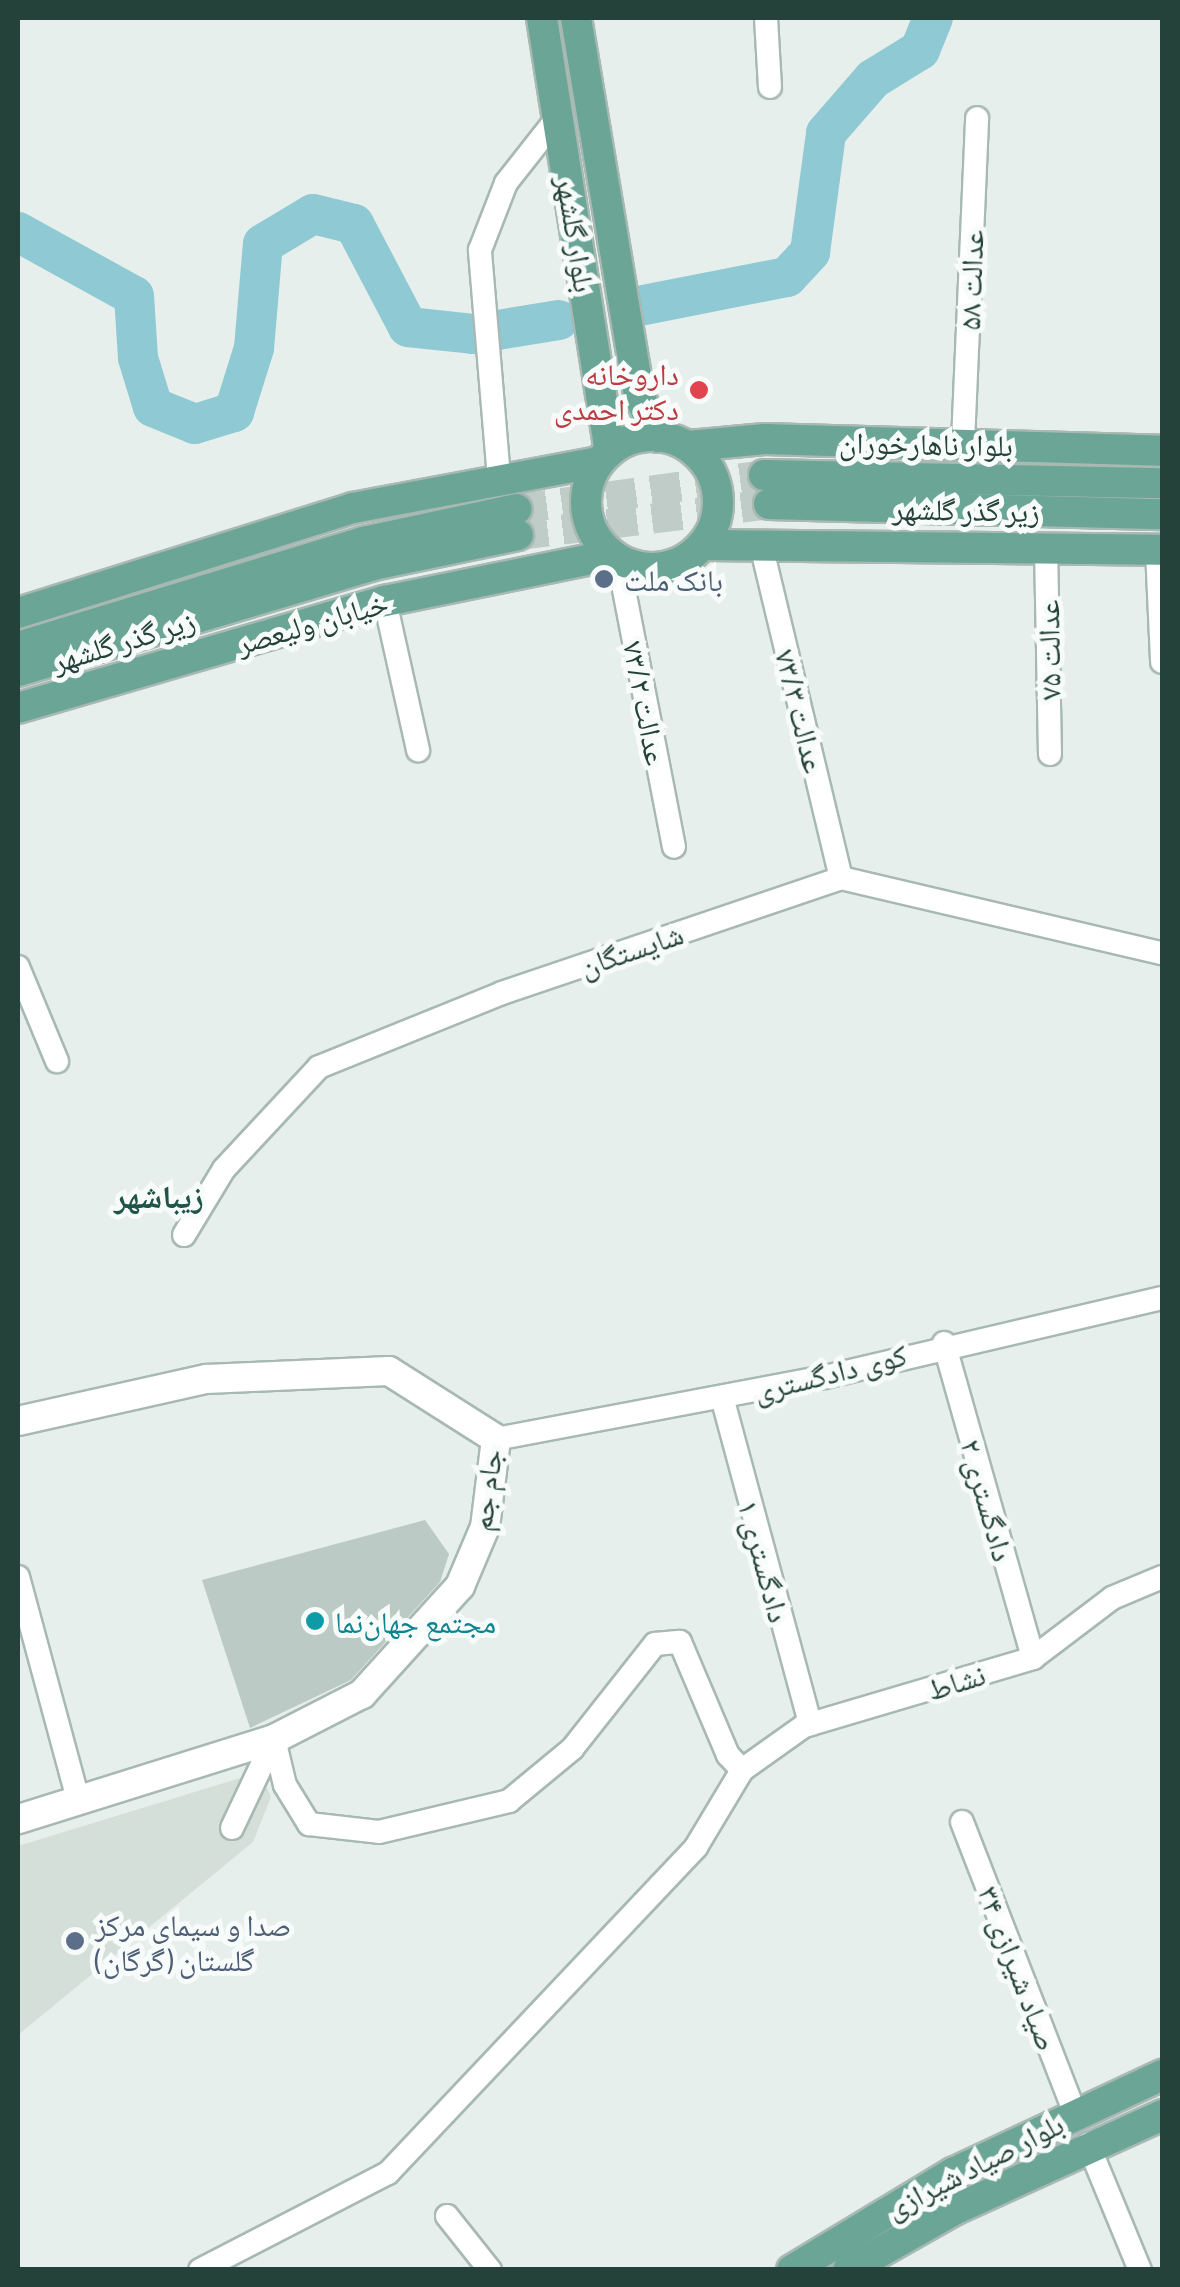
<!DOCTYPE html>
<meta charset="utf-8">
<style>
body{margin:0}
#map{position:relative;width:1180px;height:2287px;overflow:hidden;background:#e6efeb;font-family:Barlow,"Noto Naskh Arabic",sans-serif}
div>[style]{position:absolute}
.built>*{inset:0;background:#d4dfda}
.river>*{height:40px;margin:-20px;padding:0 20px;transform-origin:20px;border-radius:20px;background:#8ec9d4}
.building>*{inset:0;background:#bbcac4}
.primary-tunnel>*{height:30px;margin-top:-15px;transform-origin:0;background:repeating-linear-gradient(90deg,#bfccc8 0 30px,transparent 0 45px)}
.roads{filter:drop-shadow(2px 0 #a8b8b2) drop-shadow(-2px 0 #a8b8b2) drop-shadow(0 2px #a8b8b2) drop-shadow(0 -2px #a8b8b2)}
.minor>*{height:22px;margin:-11px;padding:0 11px;transform-origin:11px;border-radius:11px;background:#fff}
.tertiary>*{height:28px;margin:-14px;padding:0 14px;transform-origin:14px;border-radius:14px;background:#fff}
.primary>*{height:30px;margin:-15px;padding:0 15px;transform-origin:15px;border-radius:15px;background:#6aa596}
.primary>.ring{margin:-15px;padding:0;box-sizing:content-box;background:none;border:30px solid #6aa596;border-radius:50%}
.dots>*{width:28px;height:28px;translate:-50% -50%;box-sizing:border-box;border:5px solid #f7fbf9;border-radius:50%}
span{translate:-50% -50%;white-space:nowrap;text-align:center;line-height:1.15;-webkit-text-stroke:10px #f7fbf9;paint-order:stroke}
.street-label{font-size:30px;color:#24423a}
.health-label{font-size:30px;color:#be3a42}
.right{translate:-100% -50%;text-align:right}
.service-label{font-size:30px;color:#4e5e75}
.left{translate:0 -50%;text-align:left}
.culture-label{font-size:30px;color:#0d838f}
.neighbourhood-label{font-size:32px;color:#1f5548;font-weight:700}
.frame{position:absolute;inset:0;border:20px solid #24423a;pointer-events:none}
</style>
<div id="map">
<div class="built">
<i style="clip-path:polygon(260px 1772px,271px 1797px,253px 1842px,18px 2035px,18px 1846px)"></i>
</div>
<div class="river">
<i style="left:18px;top:232px;width:132px;rotate:28.9deg"></i>
<i style="left:134px;top:296px;width:62px;rotate:86.3deg"></i>
<i style="left:138px;top:358px;width:51px;rotate:73deg"></i>
<i style="left:153px;top:407px;width:45px;rotate:22deg"></i>
<i style="left:195px;top:424px;width:41px;rotate:-17.1deg"></i>
<i style="left:234px;top:412px;width:67px;rotate:-72.6deg"></i>
<i style="left:254px;top:348px;width:104px;rotate:-85.1deg"></i>
<i style="left:263px;top:244px;width:58px;rotate:-31deg"></i>
<i style="left:313px;top:214px;width:42px;rotate:13.7deg"></i>
<i style="left:354px;top:224px;width:116px;rotate:62.3deg"></i>
<i style="left:408px;top:327px;width:65px;rotate:6.1deg"></i>
<i style="left:473px;top:334px;width:87px;rotate:-9.2deg"></i>
<i style="left:644px;top:305px;width:146px;rotate:-11.1deg"></i>
<i style="left:787px;top:277px;width:34px;rotate:-47deg"></i>
<i style="left:810px;top:252px;width:120px;rotate:-82.3deg"></i>
<i style="left:826px;top:133px;width:72px;rotate:-49deg"></i>
<i style="left:873px;top:79px;width:55px;rotate:-31.7deg"></i>
<i style="left:920px;top:50px;width:35px;rotate:-68deg"></i>
</div>
<div class="building">
<i style="clip-path:polygon(425px 1520px,449px 1554px,440px 1582px,351px 1680px,250px 1728px,202px 1580px)"></i>
</div>
<div class="primary-tunnel">
<i style="left:517px;top:509px;width:249px;rotate:-7.8deg"></i>
<i style="left:518px;top:535px;width:253px;rotate:-7deg"></i>
</div>
<div class="roads">
<div class="minor">
<i style="left:766px;top:18px;width:69px;rotate:86.7deg"></i>
<i style="left:963px;top:442px;width:324px;rotate:-87.5deg"></i>
<i style="left:499px;top:478px;width:229px;rotate:-94.8deg"></i>
<i style="left:480px;top:250px;width:72px;rotate:-68.8deg"></i>
<i style="left:506px;top:183px;width:84px;rotate:-51.8deg"></i>
<i style="left:761px;top:545px;width:342px;rotate:76.5deg"></i>
<i style="left:1046px;top:547px;width:207px;rotate:88.9deg"></i>
<i style="left:1157px;top:550px;width:112px;rotate:87.4deg"></i>
<i style="left:618px;top:559px;width:293px;rotate:79deg"></i>
<i style="left:385px;top:601px;width:153px;rotate:77.5deg"></i>
<i style="left:18px;top:967px;width:102px;rotate:67.5deg"></i>
<i style="left:184px;top:1235px;width:77px;rotate:-58.8deg"></i>
<i style="left:224px;top:1169px;width:139px;rotate:-47deg"></i>
<i style="left:319px;top:1067px;width:197px;rotate:-22deg"></i>
<i style="left:502px;top:993px;width:358px;rotate:-18.7deg"></i>
<i style="left:841px;top:878px;width:330px;rotate:13.2deg"></i>
<i style="left:944px;top:1343px;width:327px;rotate:74.2deg"></i>
<i style="left:722px;top:1397px;width:339px;rotate:74.9deg"></i>
<i style="left:496px;top:1439px;width:335px;rotate:-10.7deg"></i>
<i style="left:825px;top:1377px;width:346px;rotate:-13.2deg"></i>
<i style="left:18px;top:1577px;width:231px;rotate:74.9deg"></i>
<i style="left:962px;top:1822px;width:312px;rotate:68.8deg"></i>
<i style="left:232px;top:1828px;width:98px;rotate:-64.7deg"></i>
<i style="left:274px;top:1739px;width:47px;rotate:76.6deg"></i>
<i style="left:285px;top:1785px;width:46px;rotate:58.4deg"></i>
<i style="left:309px;top:1824px;width:70px;rotate:6.5deg"></i>
<i style="left:379px;top:1832px;width:134px;rotate:-13.4deg"></i>
<i style="left:509px;top:1801px;width:82px;rotate:-39.5deg"></i>
<i style="left:572px;top:1749px;width:134px;rotate:-51.7deg"></i>
<i style="left:655px;top:1644px;width:25px;rotate:-5deg"></i>
<i style="left:680px;top:1642px;width:123px;rotate:67deg"></i>
<i style="left:728px;top:1755px;width:21px;rotate:47deg"></i>
<i style="left:1088px;top:2144px;width:136px;rotate:67.6deg"></i>
<i style="left:447px;top:2216px;width:69px;rotate:51.5deg"></i>
<i style="left:200px;top:2270px;width:212px;rotate:-27.3deg"></i>
<i style="left:388px;top:2173px;width:448px;rotate:-46.6deg"></i>
<i style="left:696px;top:1847px;width:90px;rotate:-59.1deg"></i>
<i style="left:742px;top:1770px;width:76px;rotate:-35.4deg"></i>
<i style="left:804px;top:1726px;width:239px;rotate:-16.5deg"></i>
<i style="left:1033px;top:1658px;width:99px;rotate:-37.2deg"></i>
<i style="left:1112px;top:1598px;width:54px;rotate:-22.8deg"></i>
</div>
<div class="tertiary">
<i style="left:18px;top:1421px;width:193px;rotate:-12.6deg"></i>
<i style="left:206px;top:1379px;width:183px;rotate:-2.5deg"></i>
<i style="left:389px;top:1371px;width:127px;rotate:32.4deg"></i>
<i style="left:496px;top:1439px;width:89px;rotate:97.1deg"></i>
<i style="left:485px;top:1527px;width:64px;rotate:113deg"></i>
<i style="left:460px;top:1586px;width:146px;rotate:132.2deg"></i>
<i style="left:362px;top:1694px;width:99px;rotate:152.9deg"></i>
<i style="left:274px;top:1739px;width:268px;rotate:162.6deg"></i>
</div>
<div class="primary">
<i style="left:542px;top:18px;width:437px;rotate:81.1deg"></i>
<i style="left:576px;top:18px;width:382px;rotate:80.5deg"></i>
<i style="left:639px;top:395px;width:46px;rotate:65.7deg"></i>
<i class="ring" style="left:586px;top:436px;width:102px;height:102px"></i>
<i style="left:689px;top:446px;width:76px;rotate:-5.3deg"></i>
<i style="left:765px;top:439px;width:397px;rotate:1.7deg"></i>
<i style="left:764px;top:475px;width:398px;rotate:1.2deg"></i>
<i style="left:769px;top:504px;width:393px;rotate:1.5deg"></i>
<i style="left:704px;top:545px;width:458px;rotate:0.6deg"></i>
<i style="left:18px;top:613px;width:351px;rotate:-17.4deg"></i>
<i style="left:353px;top:508px;width:250px;rotate:-10.6deg"></i>
<i style="left:18px;top:647px;width:361px;rotate:-16.9deg"></i>
<i style="left:363px;top:542px;width:157px;rotate:-12.1deg"></i>
<i style="left:18px;top:671px;width:370px;rotate:-16.6deg"></i>
<i style="left:373px;top:565px;width:148px;rotate:-11.7deg"></i>
<i style="left:18px;top:708px;width:382px;rotate:-16.3deg"></i>
<i style="left:385px;top:601px;width:231px;rotate:-11.5deg"></i>
<i style="left:792px;top:2270px;width:188px;rotate:-31.1deg"></i>
<i style="left:953px;top:2173px;width:231px;rotate:-25.1deg"></i>
<i style="left:848px;top:2270px;width:122px;rotate:-29.5deg"></i>
<i style="left:954px;top:2210px;width:229px;rotate:-24.5deg"></i>
</div>
</div>
<div class="dots">
<i style="left:699px;top:390px;background:#e0444e"></i>
<i style="left:604px;top:579px;background:#5c6f8a"></i>
<i style="left:315px;top:1621px;background:#0f9aa8"></i>
<i style="left:75px;top:1941px;background:#5c6f8a"></i>
</div>
<div class="street-label">
<span style="left:577px;top:234px;rotate:81deg">بلوار گلشهر</span>
<span style="left:970px;top:280px;rotate:-88deg">عدالت ۵۸</span>
<span style="left:926px;top:443px;rotate:1deg">بلوار ناهارخوران</span>
<span style="left:966px;top:509px;rotate:1deg">زیر گذر گلشهر</span>
<span style="left:312px;top:622px;rotate:-16deg">خیابان ولیعصر</span>
<span style="left:123px;top:640px;rotate:-17deg">زیر گذر گلشهر</span>
<span style="left:1048px;top:650px;rotate:-91deg">۷۵ عدالت</span>
<span style="left:646px;top:703px;rotate:79deg">عدالت ۷۳/۲</span>
<span style="left:801px;top:711px;rotate:76deg">۷۳/۳ عدالت</span>
<span style="left:631px;top:949px;rotate:-19deg">شایستگان</span>
<span style="left:830px;top:1372px;rotate:-14deg">کوی دادگستری</span>
<span style="left:485px;top:1490px;rotate:-82deg">جام جم</span>
<span style="left:988px;top:1500px;rotate:74deg">دادگستری ۲</span>
<span style="left:765px;top:1561px;rotate:75deg">دادگستری ۱</span>
<span style="left:956px;top:1681px;rotate:-17deg">نشاط</span>
<span style="left:1019px;top:1968px;rotate:69deg">صیاد شیرازی ۳۴</span>
<span style="left:974px;top:2165px;rotate:-27deg">بلوار صیاد شیرازی</span>
</div>
<div class="health-label">
<span class="right" style="left:679px;top:390px">داروخانه<br>دکتر احمدی</span>
</div>
<div class="service-label">
<span class="left" style="left:624px;top:579px">بانک ملت</span>
<span class="left" style="left:95px;top:1941px">صدا و سیمای مرکز<br>گلستان (گرگان)</span>
</div>
<div class="culture-label">
<span class="left" style="left:335px;top:1621px">مجتمع جهان‌نما</span>
</div>
<div class="neighbourhood-label">
<span style="left:159px;top:1195px">زیباشهر</span>
</div>
<div class="frame"></div>
</div>
